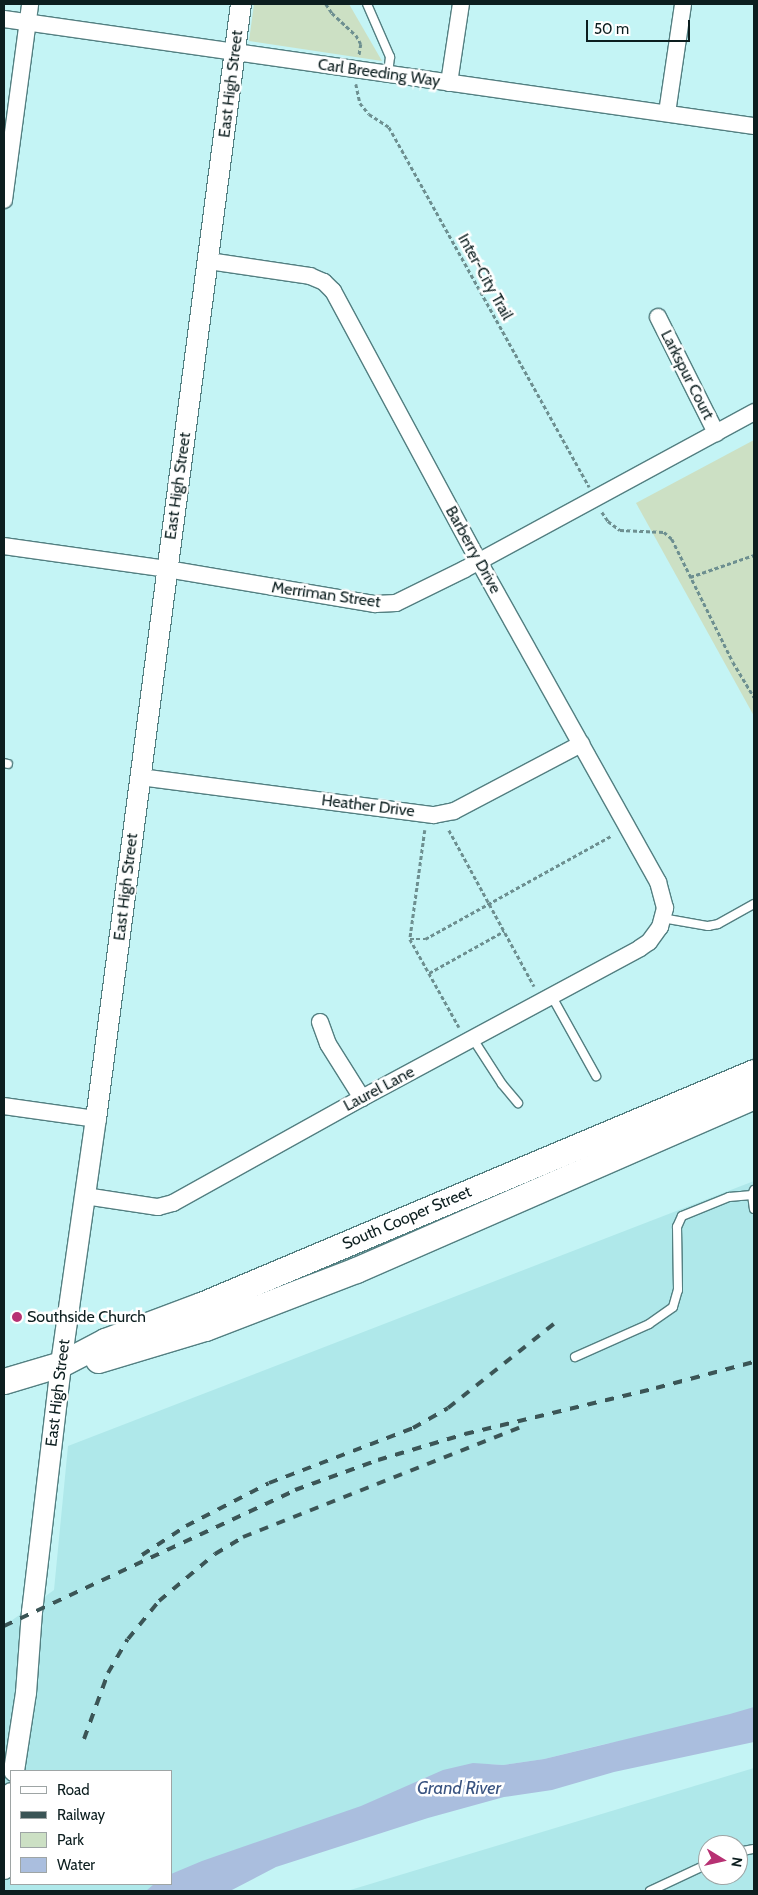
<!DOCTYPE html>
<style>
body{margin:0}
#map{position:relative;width:758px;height:1895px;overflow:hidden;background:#c4f4f5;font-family:Cabin,sans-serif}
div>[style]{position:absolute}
.built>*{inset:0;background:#afe8ea}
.green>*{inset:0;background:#cce0c4}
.water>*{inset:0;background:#aabede}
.path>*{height:2.5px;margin-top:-1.25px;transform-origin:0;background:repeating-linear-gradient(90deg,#6d8f90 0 4px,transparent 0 6.5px)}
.roads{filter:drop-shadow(1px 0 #537f81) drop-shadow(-1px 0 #537f81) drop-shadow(0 1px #537f81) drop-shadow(0 -1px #537f81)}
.service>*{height:8px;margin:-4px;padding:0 4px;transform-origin:4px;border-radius:4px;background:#fff}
.minor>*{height:16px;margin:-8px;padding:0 8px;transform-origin:8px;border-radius:8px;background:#fff}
.tertiary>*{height:20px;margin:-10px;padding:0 10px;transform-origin:10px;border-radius:10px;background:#fff}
.primary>*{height:25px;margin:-12.5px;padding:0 12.5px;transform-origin:12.5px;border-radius:12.5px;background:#fff}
.rail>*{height:4px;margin-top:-2px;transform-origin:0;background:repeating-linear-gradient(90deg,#3b5556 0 9px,transparent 0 18px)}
.dots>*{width:14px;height:14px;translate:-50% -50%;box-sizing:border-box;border:2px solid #fff;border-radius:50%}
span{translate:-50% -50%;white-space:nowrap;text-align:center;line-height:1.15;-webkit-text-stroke:5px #fff;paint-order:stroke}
.street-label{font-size:16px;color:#0c1e1f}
.poi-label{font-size:16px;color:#0c1e1f}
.left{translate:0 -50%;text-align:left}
.water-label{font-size:18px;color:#3a5481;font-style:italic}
.frame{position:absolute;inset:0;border:5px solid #0c1e1f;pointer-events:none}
.legend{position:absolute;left:10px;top:1770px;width:162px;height:115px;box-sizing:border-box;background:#fff;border:1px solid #9ea5a5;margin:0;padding:6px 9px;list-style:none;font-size:15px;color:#0c1e1f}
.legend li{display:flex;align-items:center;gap:10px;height:25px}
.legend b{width:25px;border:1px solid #9ea5a5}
.north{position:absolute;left:698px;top:1835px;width:50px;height:50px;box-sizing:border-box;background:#fff;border:1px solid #9ea5a5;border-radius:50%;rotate:99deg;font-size:14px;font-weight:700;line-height:20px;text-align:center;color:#0c1e1f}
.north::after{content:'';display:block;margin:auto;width:18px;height:22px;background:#b73173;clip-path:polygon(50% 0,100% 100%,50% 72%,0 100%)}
.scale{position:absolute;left:586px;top:20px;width:104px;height:22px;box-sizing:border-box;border:2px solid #0c1e1f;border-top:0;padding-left:6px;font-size:15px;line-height:18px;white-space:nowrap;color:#0c1e1f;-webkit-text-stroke:4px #fff;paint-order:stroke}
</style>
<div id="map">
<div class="built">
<i style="clip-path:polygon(754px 1181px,754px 1718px,605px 1744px,544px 1759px,503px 1765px,491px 1764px,171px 1881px,171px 1771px,11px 1771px,11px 1884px,165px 1884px,145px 1891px,4px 1891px,4px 1626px,54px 1590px,68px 1446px)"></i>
<i style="clip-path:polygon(evenodd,754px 1768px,754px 1891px,347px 1891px,754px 1768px,708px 1845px,738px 1845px,738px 1875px,708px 1875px,708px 1845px)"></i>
</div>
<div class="green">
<i style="clip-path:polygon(254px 4px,349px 4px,382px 61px,249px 41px)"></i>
<i style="clip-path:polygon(754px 440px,754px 716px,636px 503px)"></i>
</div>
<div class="water">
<i style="clip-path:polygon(754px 1707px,754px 1742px,614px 1772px,552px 1790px,504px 1797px,428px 1818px,276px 1867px,230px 1891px,146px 1891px,154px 1884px,171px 1884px,171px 1874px,202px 1861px,361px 1806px,443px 1770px,473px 1763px,503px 1765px,544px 1759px,730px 1714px)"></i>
</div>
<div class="path">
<i style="left:326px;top:4px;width:11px;rotate:56deg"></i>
<i style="left:332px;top:13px;width:33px;rotate:43deg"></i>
<i style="left:356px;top:35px;width:10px;rotate:61deg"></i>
<i style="left:361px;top:44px;width:12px;rotate:99deg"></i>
<i style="left:356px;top:84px;width:19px;rotate:78deg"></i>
<i style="left:360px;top:103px;width:14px;rotate:51deg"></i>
<i style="left:369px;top:114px;width:24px;rotate:33deg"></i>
<i style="left:389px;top:127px;width:412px;rotate:60.9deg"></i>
<i style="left:602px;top:512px;width:11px;rotate:56deg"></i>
<i style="left:608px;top:521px;width:15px;rotate:37deg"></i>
<i style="left:620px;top:530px;width:44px;rotate:2.6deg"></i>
<i style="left:664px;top:532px;width:11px;rotate:41deg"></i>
<i style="left:672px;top:539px;width:137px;rotate:63.6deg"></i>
<i style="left:733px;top:662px;width:41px;rotate:59deg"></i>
<i style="left:690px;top:577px;width:68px;rotate:-19deg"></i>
<i style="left:425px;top:830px;width:110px;rotate:97.8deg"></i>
<i style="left:410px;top:939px;width:101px;rotate:60.9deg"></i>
<i style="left:449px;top:830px;width:178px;rotate:61.4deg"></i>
<i style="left:410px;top:939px;width:15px"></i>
<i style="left:425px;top:939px;width:213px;rotate:-29deg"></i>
<i style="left:429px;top:973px;width:86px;rotate:-29.2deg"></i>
</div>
<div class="roads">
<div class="service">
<i style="left:367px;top:4px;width:58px;rotate:66.5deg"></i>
<i style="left:390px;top:57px;width:17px;rotate:97deg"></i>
<i style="left:4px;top:763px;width:4px;rotate:14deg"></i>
<i style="left:662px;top:918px;width:47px;rotate:9.9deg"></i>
<i style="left:708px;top:926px;width:10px;rotate:-11deg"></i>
<i style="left:718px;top:924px;width:41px;rotate:-29.1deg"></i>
<i style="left:551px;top:995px;width:93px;rotate:60.9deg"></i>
<i style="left:473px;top:1039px;width:54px;rotate:57.2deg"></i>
<i style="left:502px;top:1084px;width:25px;rotate:50deg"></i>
<i style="left:754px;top:1190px;width:5px;rotate:112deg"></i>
<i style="left:752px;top:1195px;width:14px;rotate:82deg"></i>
<i style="left:575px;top:1357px;width:81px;rotate:-24deg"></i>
<i style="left:649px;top:1324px;width:29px;rotate:-35deg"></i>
<i style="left:673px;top:1307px;width:18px;rotate:-74deg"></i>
<i style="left:678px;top:1290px;width:63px;rotate:-90.9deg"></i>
<i style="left:677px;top:1227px;width:12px;rotate:-66deg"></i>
<i style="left:682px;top:1216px;width:51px;rotate:-22deg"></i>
<i style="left:729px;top:1197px;width:23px;rotate:-5deg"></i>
<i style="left:738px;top:1852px;width:16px;rotate:-11deg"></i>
<i style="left:650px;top:1891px;width:64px;rotate:-25deg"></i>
</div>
<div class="minor">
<i style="left:4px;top:19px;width:758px;rotate:8.12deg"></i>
<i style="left:449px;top:83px;width:80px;rotate:-81.4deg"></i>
<i style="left:667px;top:113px;width:110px;rotate:-81.6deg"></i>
<i style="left:4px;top:200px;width:198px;rotate:-82.4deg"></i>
<i style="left:658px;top:317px;width:130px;rotate:63.4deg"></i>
<i style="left:4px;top:546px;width:165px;rotate:8deg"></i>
<i style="left:167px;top:569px;width:211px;rotate:9.6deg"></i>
<i style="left:375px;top:604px;width:21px;rotate:-3deg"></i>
<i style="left:396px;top:603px;width:77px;rotate:-26.2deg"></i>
<i style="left:465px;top:569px;width:329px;rotate:-28.5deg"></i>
<i style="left:140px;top:777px;width:296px;rotate:7.4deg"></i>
<i style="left:434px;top:815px;width:20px;rotate:-11deg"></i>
<i style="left:454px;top:811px;width:144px;rotate:-27.8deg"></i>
<i style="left:320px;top:1022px;width:23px;rotate:70deg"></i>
<i style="left:328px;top:1044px;width:64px;rotate:57.8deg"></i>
<i style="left:4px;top:1106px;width:93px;rotate:8deg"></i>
<i style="left:85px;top:1196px;width:74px;rotate:8.6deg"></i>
<i style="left:158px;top:1207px;width:16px;rotate:-15deg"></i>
<i style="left:173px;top:1203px;width:216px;rotate:-29.1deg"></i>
<i style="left:362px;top:1098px;width:316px;rotate:-28.3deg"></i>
<i style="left:640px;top:948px;width:11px;rotate:-34deg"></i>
<i style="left:649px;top:942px;width:19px;rotate:-54deg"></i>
<i style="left:660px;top:927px;width:20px;rotate:-75deg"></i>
<i style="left:665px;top:908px;width:27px;rotate:-105deg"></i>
<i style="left:658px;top:882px;width:367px;rotate:-119.2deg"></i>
<i style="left:479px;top:562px;width:308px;rotate:-118.3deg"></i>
<i style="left:333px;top:291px;width:13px;rotate:-135deg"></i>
<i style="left:324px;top:282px;width:15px;rotate:-157deg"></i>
<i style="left:310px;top:276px;width:103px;rotate:-171.6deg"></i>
</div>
<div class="tertiary">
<i style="left:14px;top:1771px;width:79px;rotate:-81.3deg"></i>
<i style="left:26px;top:1693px;width:81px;rotate:-85.8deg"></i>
<i style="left:32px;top:1612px;width:250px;rotate:-83.3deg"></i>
<i style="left:61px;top:1364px;width:247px;rotate:-81.9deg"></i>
<i style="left:96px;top:1119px;width:1124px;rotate:-82.59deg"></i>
<i style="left:4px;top:1869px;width:76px;rotate:-84.7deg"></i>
</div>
<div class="primary">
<i style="left:98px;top:1360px;width:112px;rotate:-16.7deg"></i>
<i style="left:205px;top:1328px;width:162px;rotate:-21deg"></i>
<i style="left:356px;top:1270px;width:434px;rotate:-23.6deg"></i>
<i style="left:4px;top:1381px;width:59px;rotate:-16.6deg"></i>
<i style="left:61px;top:1364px;width:50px;rotate:-27.6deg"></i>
<i style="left:105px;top:1341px;width:103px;rotate:-20.6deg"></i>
<i style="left:201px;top:1305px;width:600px;rotate:-22.85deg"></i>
</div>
</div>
<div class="rail">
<i style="left:142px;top:1555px;width:53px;rotate:-33.4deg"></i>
<i style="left:186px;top:1526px;width:93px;rotate:-27.4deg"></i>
<i style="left:269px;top:1483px;width:154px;rotate:-20.9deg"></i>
<i style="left:413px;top:1428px;width:40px;rotate:-29.7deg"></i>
<i style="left:448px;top:1408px;width:138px;rotate:-38.5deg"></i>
<i style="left:4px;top:1626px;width:321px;rotate:-25deg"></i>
<i style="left:295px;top:1490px;width:88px;rotate:-19.9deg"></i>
<i style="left:378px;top:1460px;width:91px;rotate:-16.6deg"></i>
<i style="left:465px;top:1434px;width:196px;rotate:-13.5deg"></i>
<i style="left:656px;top:1388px;width:101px;rotate:-14.9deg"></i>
<i style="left:84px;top:1739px;width:70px;rotate:-70deg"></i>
<i style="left:108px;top:1673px;width:39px;rotate:-60deg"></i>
<i style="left:128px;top:1639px;width:49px;rotate:-50.8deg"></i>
<i style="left:159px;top:1601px;width:73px;rotate:-40deg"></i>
<i style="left:215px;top:1554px;width:33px;rotate:-31deg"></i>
<i style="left:243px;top:1537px;width:302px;rotate:-21.6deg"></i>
</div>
<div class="dots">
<i style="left:17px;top:1317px;background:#b73173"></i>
</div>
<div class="street-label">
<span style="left:379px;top:73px;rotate:8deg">Carl Breeding Way</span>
<span style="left:231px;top:84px;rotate:-83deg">East High Street</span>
<span style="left:485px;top:277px;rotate:61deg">Inter-City Trail</span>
<span style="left:687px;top:375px;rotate:63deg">Larkspur Court</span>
<span style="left:178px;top:486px;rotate:-82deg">East High Street</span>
<span style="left:473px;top:550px;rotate:61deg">Barberry Drive</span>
<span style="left:326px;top:595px;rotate:8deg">Merriman Street</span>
<span style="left:368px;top:806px;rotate:7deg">Heather Drive</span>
<span style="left:126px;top:887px;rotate:-83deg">East High Street</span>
<span style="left:379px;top:1089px;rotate:-28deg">Laurel Lane</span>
<span style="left:407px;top:1218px;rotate:-23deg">South Cooper Street</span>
<span style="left:58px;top:1393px;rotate:-83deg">East High Street</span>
</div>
<div class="poi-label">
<span class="left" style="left:27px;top:1317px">Southside Church</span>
</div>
<div class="water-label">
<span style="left:459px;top:1788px">Grand River</span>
</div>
<div class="frame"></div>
<ul class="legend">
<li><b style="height:6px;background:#fff"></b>Road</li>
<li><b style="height:6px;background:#3b5556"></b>Railway</li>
<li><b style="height:14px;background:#cce0c4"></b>Park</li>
<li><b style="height:14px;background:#aabede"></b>Water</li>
</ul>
<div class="north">N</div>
<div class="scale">50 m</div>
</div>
